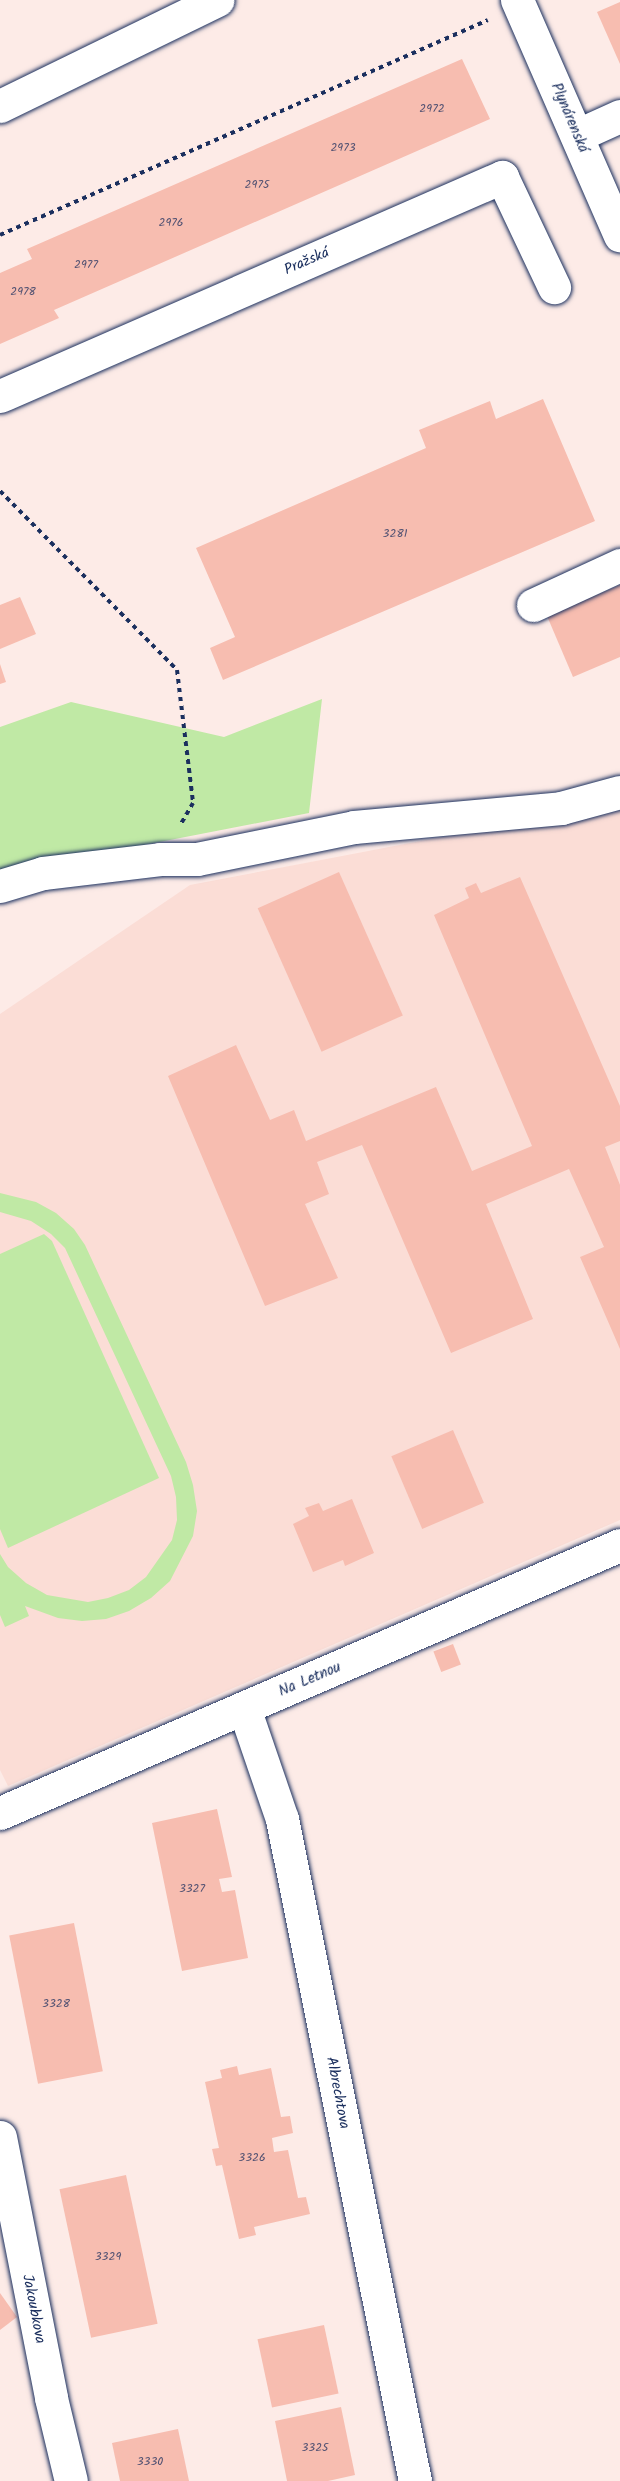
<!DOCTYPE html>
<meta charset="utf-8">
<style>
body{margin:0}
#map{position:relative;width:620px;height:2481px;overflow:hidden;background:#fdebe7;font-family:Kalam,sans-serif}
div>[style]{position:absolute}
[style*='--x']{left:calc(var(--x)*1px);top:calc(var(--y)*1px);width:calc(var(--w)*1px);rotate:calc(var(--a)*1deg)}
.built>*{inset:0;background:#fbddd6}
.green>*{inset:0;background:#c0e9a5}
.building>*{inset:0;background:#f7bdb0;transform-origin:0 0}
.path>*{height:4px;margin-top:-2px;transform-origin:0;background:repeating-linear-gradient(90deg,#1b2f5e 0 4.5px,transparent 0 9px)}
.roads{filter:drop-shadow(0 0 2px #1b2f5e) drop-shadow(0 0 2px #1b2f5e)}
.minor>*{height:33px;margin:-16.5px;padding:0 16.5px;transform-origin:16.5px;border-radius:16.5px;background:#fff}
span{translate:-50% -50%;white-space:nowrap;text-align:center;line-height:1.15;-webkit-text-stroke:5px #fff;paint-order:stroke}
.number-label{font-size:12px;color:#525272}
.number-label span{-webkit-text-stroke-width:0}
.street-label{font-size:15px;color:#1b2f5e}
</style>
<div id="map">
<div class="built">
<i style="clip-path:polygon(620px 803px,620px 1520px,8px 1786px,0 1770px,0 1014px,190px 885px)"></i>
</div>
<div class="green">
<i style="clip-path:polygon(322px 699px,309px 813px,0 873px,0 727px,71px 702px,224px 737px)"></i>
<i style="clip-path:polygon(0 1193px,36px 1202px,56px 1213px,74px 1229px,85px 1245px,186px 1462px,193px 1485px,197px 1511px,193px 1536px,170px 1581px,151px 1598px,129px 1611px,106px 1619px,82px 1621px,58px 1618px,25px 1606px,29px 1616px,5px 1627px,0 1615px,0 1554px,8px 1567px,26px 1583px,47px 1595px,88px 1602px,108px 1598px,129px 1590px,146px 1577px,172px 1540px,177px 1520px,176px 1497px,171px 1476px,65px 1248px,51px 1234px,31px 1221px,0 1212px)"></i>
<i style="clip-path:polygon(44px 1234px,52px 1241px,159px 1478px,8px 1548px,0 1529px,0 1254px)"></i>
</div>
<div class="building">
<i style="clip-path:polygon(620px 2px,620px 64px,597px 12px)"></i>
<i style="clip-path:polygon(462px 59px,490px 119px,54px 310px,59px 318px,0 344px,0 273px,32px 259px,27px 249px)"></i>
<i style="clip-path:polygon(543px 399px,595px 521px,223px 680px,210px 648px,235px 637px,196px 548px,426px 448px,419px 430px,490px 401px,496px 419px)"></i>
<i style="clip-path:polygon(620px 585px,620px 657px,573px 677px,547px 616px)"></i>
<i style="clip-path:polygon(20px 597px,36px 634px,0 649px,0 605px)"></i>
<i style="clip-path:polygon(0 664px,6px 682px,0 684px)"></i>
<i style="left:339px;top:872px;width:157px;height:89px;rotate:66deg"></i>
<i style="clip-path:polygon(520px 877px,620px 1106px,620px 1141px,605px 1147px,620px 1185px,620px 1349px,580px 1257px,604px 1247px,569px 1169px,486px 1204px,533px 1319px,451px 1353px,362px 1145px,317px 1162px,329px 1194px,305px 1204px,338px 1278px,265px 1306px,168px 1076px,236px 1045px,270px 1120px,294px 1110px,306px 1141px,436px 1087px,472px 1171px,532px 1146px,434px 915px,469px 898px,465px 888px,476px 883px,481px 893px)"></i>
<i style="left:453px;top:1430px;width:79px;height:67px;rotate:67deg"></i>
<i style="clip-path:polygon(352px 1499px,374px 1553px,345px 1566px,343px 1560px,313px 1572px,293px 1524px,309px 1516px,305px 1508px,319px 1503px,323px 1511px)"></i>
<i style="left:453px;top:1644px;width:22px;height:21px;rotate:69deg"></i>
<i style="clip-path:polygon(217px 1809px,232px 1877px,219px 1879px,222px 1892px,235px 1890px,248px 1958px,182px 1971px,152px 1823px)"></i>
<i style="left:74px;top:1923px;width:151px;height:66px;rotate:79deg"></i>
<i style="clip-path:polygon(237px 2066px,239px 2075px,271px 2068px,281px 2117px,290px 2116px,293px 2133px,272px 2138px,274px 2152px,288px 2150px,298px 2198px,306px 2197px,310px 2214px,254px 2227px,256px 2235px,239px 2239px,222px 2165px,216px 2166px,212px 2149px,219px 2148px,205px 2082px,222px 2078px,220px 2070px)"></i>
<i style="left:126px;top:2175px;width:152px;height:68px;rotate:78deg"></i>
<i style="clip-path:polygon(0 2293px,17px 2317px,0 2330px)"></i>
<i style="left:324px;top:2325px;width:70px;height:68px;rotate:78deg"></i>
<i style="clip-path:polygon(341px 2407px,355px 2475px,328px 2481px,287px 2481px,275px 2421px)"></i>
<i style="clip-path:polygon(178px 2429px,189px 2481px,120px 2481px,112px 2443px)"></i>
</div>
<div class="path">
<i style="--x:0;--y:235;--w:533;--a:-23.78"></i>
<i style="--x:0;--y:491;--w:252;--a:45.3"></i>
<i style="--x:177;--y:670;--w:134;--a:83.1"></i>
<i style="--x:193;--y:803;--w:24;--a:120"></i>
</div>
<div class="roads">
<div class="minor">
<i style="--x:517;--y:0;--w:257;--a:66.4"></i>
<i style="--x:0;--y:106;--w:242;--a:-26"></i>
<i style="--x:578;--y:135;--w:46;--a:-24.3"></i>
<i style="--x:0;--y:396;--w:548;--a:-23.57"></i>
<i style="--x:502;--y:177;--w:122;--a:64.7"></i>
<i style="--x:533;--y:605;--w:96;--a:-24.7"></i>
<i style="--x:0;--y:886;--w:45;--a:-16.8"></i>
<i style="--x:43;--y:873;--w:118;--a:-6.8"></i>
<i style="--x:160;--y:859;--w:37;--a:0"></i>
<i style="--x:197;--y:859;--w:160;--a:-11.5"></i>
<i style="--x:354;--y:827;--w:208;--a:-5.2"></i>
<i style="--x:561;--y:808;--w:61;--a:-15.2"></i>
<i style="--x:244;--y:1708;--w:117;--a:71.1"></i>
<i style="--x:282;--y:1819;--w:675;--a:78.64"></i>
<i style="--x:0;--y:1813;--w:675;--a:-23.38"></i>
<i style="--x:0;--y:2137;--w:266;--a:78.9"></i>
<i style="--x:51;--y:2398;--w:85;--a:76.5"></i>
</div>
</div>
<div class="number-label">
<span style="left:432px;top:109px">2972</span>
<span style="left:343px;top:148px">2973</span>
<span style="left:257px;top:185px">2975</span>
<span style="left:171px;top:223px">2976</span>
<span style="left:86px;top:265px">2977</span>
<span style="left:23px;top:292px">2978</span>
<span style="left:395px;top:534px">3281</span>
<span style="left:192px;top:1889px">3327</span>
<span style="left:56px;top:2004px">3328</span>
<span style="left:252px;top:2158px">3326</span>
<span style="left:108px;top:2257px">3329</span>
<span style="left:315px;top:2448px">3325</span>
<span style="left:150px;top:2462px">3330</span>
</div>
<div class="street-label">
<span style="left:569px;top:118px;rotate:67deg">Plynárenská</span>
<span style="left:307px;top:262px;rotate:-24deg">Pražská</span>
<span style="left:310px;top:1680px;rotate:-23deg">Na Letnou</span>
<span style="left:337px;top:2093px;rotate:79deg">Albrechtova</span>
<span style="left:33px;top:2309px;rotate:79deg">Jakoubkova</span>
</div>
</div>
